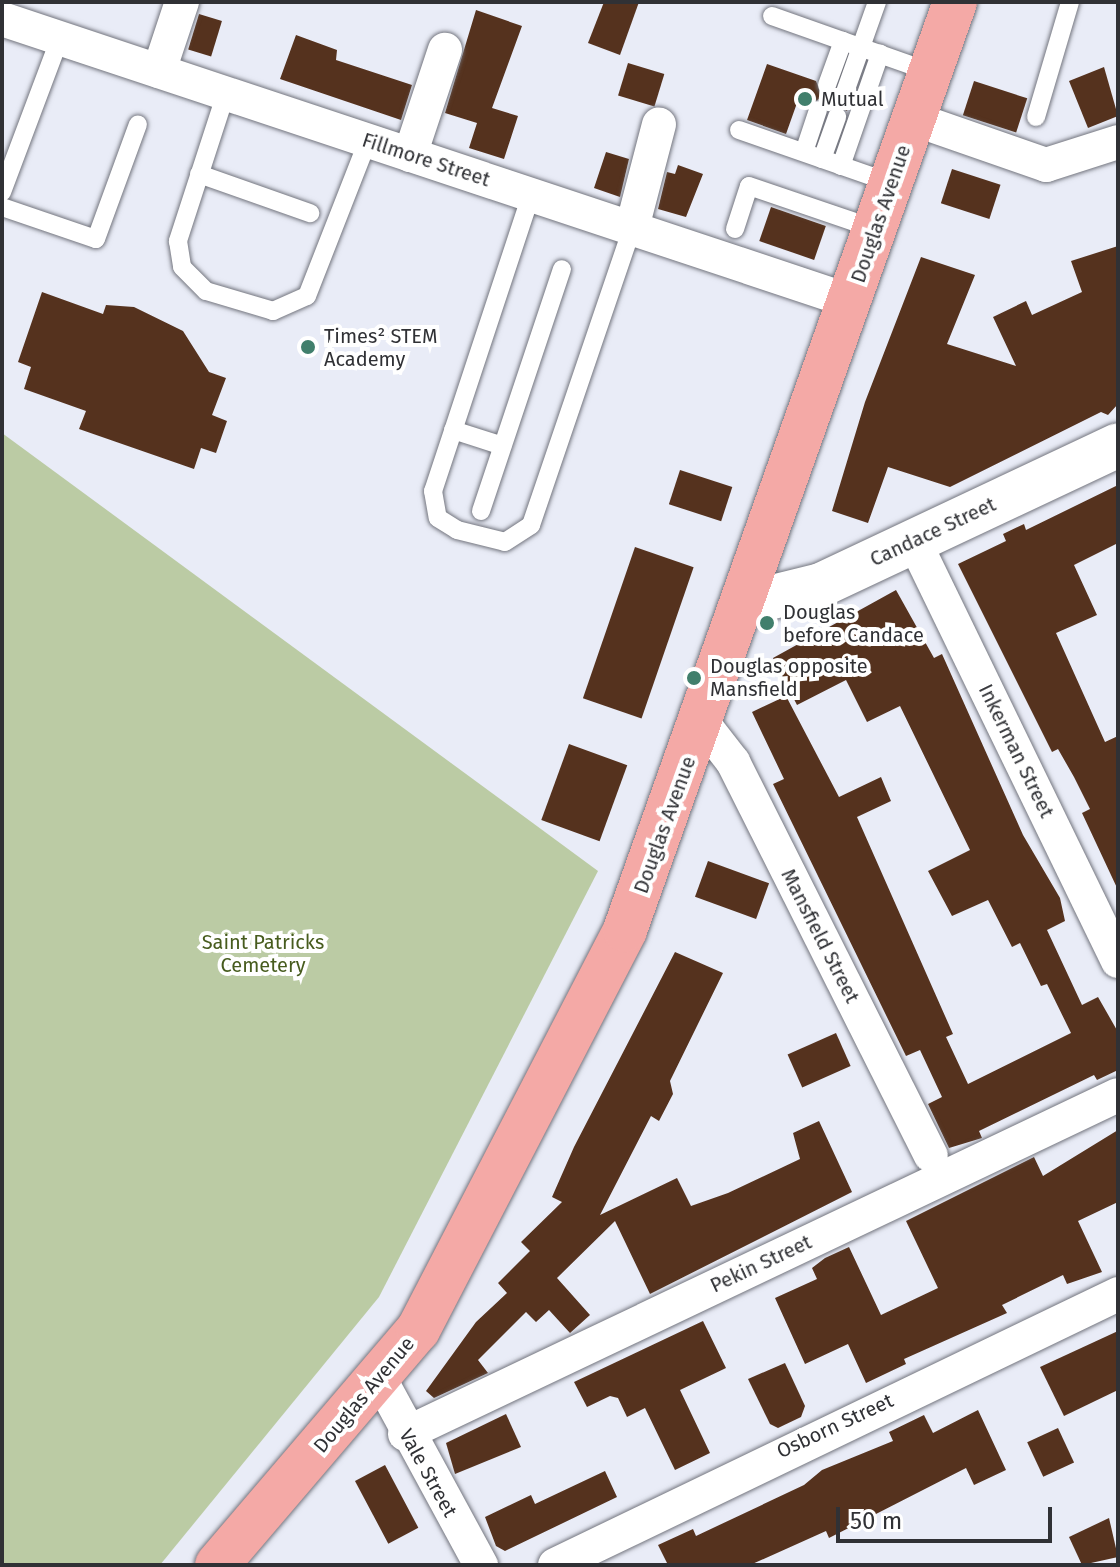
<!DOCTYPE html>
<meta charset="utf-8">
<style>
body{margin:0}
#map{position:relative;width:1120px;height:1567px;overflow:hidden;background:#e9ecf7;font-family:"Fira Sans",sans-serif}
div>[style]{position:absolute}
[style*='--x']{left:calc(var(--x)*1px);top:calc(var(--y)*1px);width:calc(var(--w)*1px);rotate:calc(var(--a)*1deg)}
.green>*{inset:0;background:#bbcba4}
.building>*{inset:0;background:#55321e;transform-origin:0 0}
.roads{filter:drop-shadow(0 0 2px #73757e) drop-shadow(0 0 2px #73757e)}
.lane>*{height:18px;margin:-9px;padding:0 9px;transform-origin:9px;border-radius:9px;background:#fff}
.street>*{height:34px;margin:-17px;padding:0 17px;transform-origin:17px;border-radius:17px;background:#fff}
.secondary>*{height:44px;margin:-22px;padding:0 22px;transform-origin:22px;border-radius:22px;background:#fff}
.primary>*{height:44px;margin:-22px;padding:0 22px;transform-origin:22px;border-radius:22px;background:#f4a9a6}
.dots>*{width:22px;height:22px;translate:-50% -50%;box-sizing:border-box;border:4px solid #fff;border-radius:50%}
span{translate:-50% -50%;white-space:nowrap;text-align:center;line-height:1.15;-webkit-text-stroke:8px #fff;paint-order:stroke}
.poi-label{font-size:20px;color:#303135}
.left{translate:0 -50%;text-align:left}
.street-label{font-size:20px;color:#303135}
.park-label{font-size:20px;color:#475c1e}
.frame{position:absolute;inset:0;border:4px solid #303135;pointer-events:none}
.scale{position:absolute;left:836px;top:1507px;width:216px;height:36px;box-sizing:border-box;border:4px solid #303135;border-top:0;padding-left:10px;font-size:24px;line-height:28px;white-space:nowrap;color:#303135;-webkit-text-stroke:6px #fff;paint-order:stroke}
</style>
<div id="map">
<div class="green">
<i style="clip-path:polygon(2px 433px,598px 871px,379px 1297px,160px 1565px,2px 1565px)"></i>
</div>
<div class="building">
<i style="clip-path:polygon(604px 2px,639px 2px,620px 55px,588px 43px)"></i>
<i style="clip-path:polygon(476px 10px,522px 26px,492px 108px,518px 116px,504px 159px,469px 148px,477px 123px,445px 113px)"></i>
<i style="left:199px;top:14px;width:24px;height:37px;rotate:17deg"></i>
<i style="clip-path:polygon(296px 35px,337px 50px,336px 60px,412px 85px,401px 120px,280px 79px)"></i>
<i style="left:628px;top:63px;width:38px;height:34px;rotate:17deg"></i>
<i style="clip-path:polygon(767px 64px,816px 81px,822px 96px,850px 102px,847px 111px,821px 98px,807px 106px,797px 103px,786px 134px,747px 120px)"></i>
<i style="clip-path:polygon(1104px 67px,1118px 116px,1088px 128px,1069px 81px)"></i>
<i style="left:974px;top:81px;width:56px;height:36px;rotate:18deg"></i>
<i style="clip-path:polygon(606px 152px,629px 159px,620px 197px,594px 188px)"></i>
<i style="clip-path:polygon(678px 165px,703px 174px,686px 217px,658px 209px,667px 172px,675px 174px)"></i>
<i style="left:952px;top:169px;width:51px;height:36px;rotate:18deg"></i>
<i style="left:771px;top:207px;width:58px;height:36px;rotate:19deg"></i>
<i style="clip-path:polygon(1118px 246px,1118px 404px,1108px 415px,1101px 412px,950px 487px,888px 467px,868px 523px,832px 511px,865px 402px,921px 257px,975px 275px,947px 344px,1016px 366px,993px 317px,1026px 301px,1032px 315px,1082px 292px,1071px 261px)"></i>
<i style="clip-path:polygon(42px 292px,103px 314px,106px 305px,134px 307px,183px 331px,209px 372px,226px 378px,212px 415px,227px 421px,216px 453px,201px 448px,194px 469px,79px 429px,86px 411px,24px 389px,31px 367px,18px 362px)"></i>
<i style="left:680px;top:470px;width:55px;height:36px;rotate:18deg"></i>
<i style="clip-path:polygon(1118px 485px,1118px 543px,1074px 565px,1097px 615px,1056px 633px,1105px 742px,1118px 736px,1118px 890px,1082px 813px,1090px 809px,1074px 777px,1058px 749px,1052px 752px,958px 564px,1006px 541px,1003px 534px,1024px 524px,1026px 530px)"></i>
<i style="left:635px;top:547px;width:62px;height:160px;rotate:19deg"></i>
<i style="clip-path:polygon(896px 590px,934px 658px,942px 654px,1023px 835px,1060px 898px,1065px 921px,1047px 930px,1082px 1005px,1098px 997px,1118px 1032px,1118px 1070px,1097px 1080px,1094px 1075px,979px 1131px,982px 1138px,949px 1148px,928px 1104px,942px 1097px,920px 1050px,906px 1056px,773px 784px,784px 779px,752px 712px,786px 696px,839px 797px,881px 777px,891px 801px,857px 817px,953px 1034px,946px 1037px,968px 1084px,1071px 1033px,1047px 984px,1041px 986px,1020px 943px,1012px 947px,988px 900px,952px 916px,928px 871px,970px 850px,900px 706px,867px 722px,846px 680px,797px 705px,773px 658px)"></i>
<i style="left:569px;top:744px;width:62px;height:81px;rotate:20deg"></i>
<i style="left:708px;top:861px;width:65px;height:38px;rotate:20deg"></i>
<i style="clip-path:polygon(675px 952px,723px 973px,670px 1081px,673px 1094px,659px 1121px,651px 1116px,600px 1215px,677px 1178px,691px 1206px,728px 1193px,800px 1159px,793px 1133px,819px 1121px,852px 1192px,650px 1294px,615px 1221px,557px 1278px,590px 1315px,570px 1333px,549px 1310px,536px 1322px,526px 1312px,478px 1360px,488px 1373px,434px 1398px,426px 1391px,476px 1322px,507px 1293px,498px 1283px,530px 1251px,521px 1242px,562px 1202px,552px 1197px,574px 1147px)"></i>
<i style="left:836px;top:1033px;width:36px;height:53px;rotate:66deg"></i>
<i style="clip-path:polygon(1118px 1130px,1118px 1202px,1078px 1221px,1102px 1272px,1067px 1284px,1063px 1275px,1002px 1305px,1007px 1313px,904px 1359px,906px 1364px,866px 1383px,848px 1344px,805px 1364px,775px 1298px,817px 1279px,812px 1268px,825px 1258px,849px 1247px,881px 1315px,938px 1288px,906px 1221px,1034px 1157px,1043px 1176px)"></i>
<i style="clip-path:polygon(703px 1321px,726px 1368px,680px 1390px,710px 1453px,675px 1470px,645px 1408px,627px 1417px,618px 1398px,610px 1396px,587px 1407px,574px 1382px)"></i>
<i style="clip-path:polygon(1118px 1331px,1118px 1390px,1064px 1416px,1040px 1367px)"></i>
<i style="clip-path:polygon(785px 1363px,805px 1406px,801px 1417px,778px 1428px,770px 1424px,748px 1379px)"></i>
<i style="clip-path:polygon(978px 1410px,1006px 1470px,974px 1485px,966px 1468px,829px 1538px,826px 1531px,750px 1565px,668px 1565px,658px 1545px,693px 1529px,696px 1536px,804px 1485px,822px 1470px,893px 1441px,889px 1432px,924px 1415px,933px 1433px)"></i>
<i style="clip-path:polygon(506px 1414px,521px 1447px,455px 1474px,446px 1443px)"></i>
<i style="left:1058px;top:1428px;width:38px;height:34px;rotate:65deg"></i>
<i style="left:385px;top:1465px;width:71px;height:34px;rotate:62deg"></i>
<i style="clip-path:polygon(605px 1471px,617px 1497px,505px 1551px,496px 1546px,485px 1517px,531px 1495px,535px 1504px)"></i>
<i style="clip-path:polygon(1109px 1518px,1118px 1557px,1082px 1565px,1069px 1537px)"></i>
</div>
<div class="roads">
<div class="lane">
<i style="--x:772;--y:16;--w:168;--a:19.5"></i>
<i style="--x:827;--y:85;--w:47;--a:-70"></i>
<i style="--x:845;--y:92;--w:96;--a:-70.4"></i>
<i style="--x:226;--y:93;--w:156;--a:108"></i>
<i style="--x:178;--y:241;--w:26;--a:81"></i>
<i style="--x:182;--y:267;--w:34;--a:45"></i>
<i style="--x:206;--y:291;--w:70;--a:16.6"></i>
<i style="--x:273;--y:311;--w:37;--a:-24"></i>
<i style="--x:307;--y:296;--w:168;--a:-68.6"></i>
<i style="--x:1036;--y:117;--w:120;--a:-73.5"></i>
<i style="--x:739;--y:130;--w:161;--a:19.2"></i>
<i style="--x:804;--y:152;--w:44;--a:-71.6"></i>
<i style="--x:822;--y:159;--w:45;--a:-70.3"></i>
<i style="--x:841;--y:166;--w:119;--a:-70.8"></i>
<i style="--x:199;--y:174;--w:118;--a:19.4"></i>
<i style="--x:2;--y:192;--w:165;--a:-69.4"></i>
<i style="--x:531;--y:195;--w:312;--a:108.3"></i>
<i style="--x:433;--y:491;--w:27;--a:80"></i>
<i style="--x:438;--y:518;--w:22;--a:32"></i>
<i style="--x:457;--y:530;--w:49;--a:14"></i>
<i style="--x:505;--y:542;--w:31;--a:-33"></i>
<i style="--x:531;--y:525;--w:314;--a:-71.2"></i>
<i style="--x:2;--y:207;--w:99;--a:18.8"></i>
<i style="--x:96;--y:239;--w:122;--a:-69.9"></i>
<i style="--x:735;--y:229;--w:45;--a:-72"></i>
<i style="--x:749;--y:186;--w:133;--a:18.8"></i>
<i style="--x:453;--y:430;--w:52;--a:17.7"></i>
<i style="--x:481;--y:511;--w:255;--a:-71.5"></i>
</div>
<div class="street">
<i style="--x:2;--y:19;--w:894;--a:18.39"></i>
<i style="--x:159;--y:71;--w:73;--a:-71.6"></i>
<i style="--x:914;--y:119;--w:140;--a:19.2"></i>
<i style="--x:1046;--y:165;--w:76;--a:-17.7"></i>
<i style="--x:410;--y:155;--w:111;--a:-71.6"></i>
<i style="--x:632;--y:228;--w:107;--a:-75.4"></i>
<i style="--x:914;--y:541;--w:467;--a:64.1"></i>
<i style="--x:702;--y:722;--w:51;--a:52.2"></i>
<i style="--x:733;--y:762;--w:440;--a:63.3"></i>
<i style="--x:380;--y:1379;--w:212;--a:61.5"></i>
<i style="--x:405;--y:1434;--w:789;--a:-25.43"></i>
<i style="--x:555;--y:1565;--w:625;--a:-25.7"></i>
</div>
<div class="secondary">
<i style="--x:744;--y:604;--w:79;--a:-13.9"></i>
<i style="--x:821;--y:585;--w:328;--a:-25.2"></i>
</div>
<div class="primary">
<i style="--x:217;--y:1565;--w:309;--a:-49.5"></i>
<i style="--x:418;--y:1330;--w:450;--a:-62.6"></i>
<i style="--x:625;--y:930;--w:985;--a:-70.42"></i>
</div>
</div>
<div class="dots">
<i style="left:805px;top:99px;background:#417f6c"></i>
<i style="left:308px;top:347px;background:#417f6c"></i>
<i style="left:767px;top:623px;background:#417f6c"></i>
<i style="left:694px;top:678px;background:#417f6c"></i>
</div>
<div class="poi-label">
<span class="left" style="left:821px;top:99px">Mutual</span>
<span class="left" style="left:324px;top:348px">Times² STEM<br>Academy</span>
<span class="left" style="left:783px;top:624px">Douglas<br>before Candace</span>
<span class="left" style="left:710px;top:678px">Douglas opposite<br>Mansfield</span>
</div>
<div class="street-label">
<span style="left:426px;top:160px;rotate:18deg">Fillmore Street</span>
<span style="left:881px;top:214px;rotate:-71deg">Douglas Avenue</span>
<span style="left:933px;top:532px;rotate:-25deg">Candace Street</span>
<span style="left:1016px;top:751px;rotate:64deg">Inkerman Street</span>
<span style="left:665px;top:825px;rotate:-70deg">Douglas Avenue</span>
<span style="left:820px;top:936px;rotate:63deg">Mansfield Street</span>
<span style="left:761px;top:1264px;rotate:-25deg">Pekin Street</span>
<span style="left:364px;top:1395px;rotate:-50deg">Douglas Avenue</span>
<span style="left:835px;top:1426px;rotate:-25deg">Osborn Street</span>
<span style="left:428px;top:1473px;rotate:61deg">Vale Street</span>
</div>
<div class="park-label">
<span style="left:263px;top:954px">Saint Patricks<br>Cemetery</span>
</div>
<div class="frame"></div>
<div class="scale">50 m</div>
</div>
